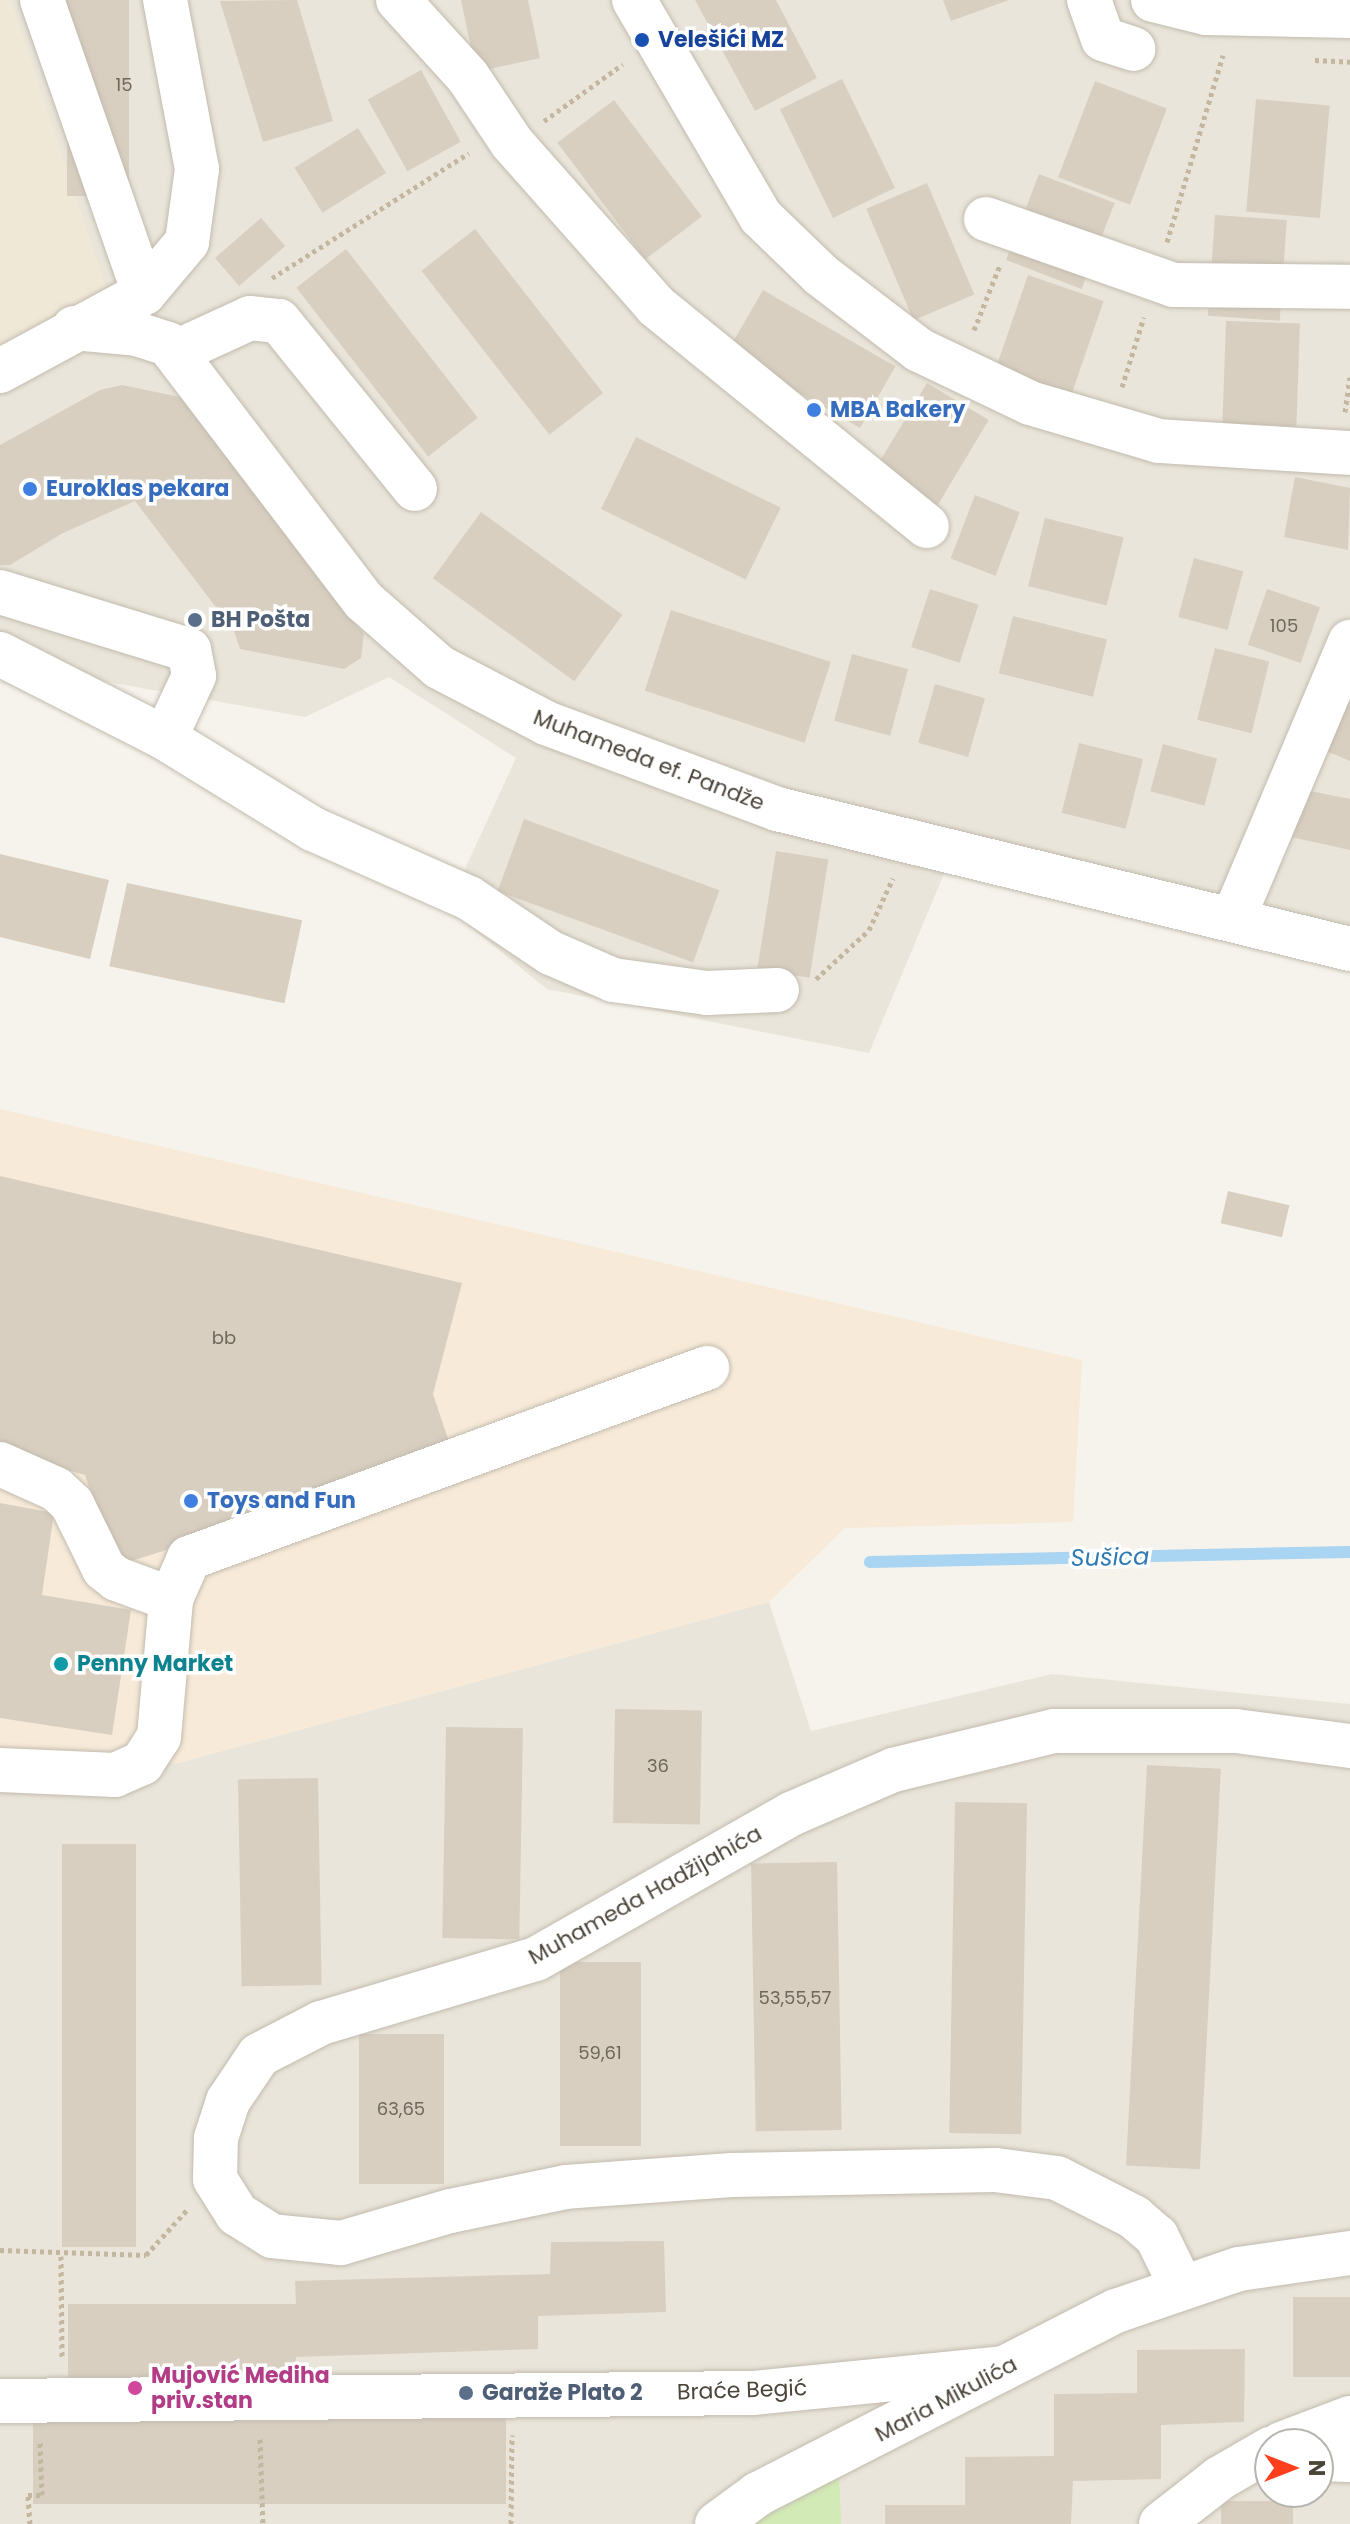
<!DOCTYPE html>
<meta charset="utf-8">
<style>
body{margin:0}
#map{position:relative;width:1350px;height:2524px;overflow:hidden;background:#f6f3ec;font-family:Poppins,sans-serif}
div>[style]{position:absolute}
[style*='--x']{left:calc(var(--x)*1px);top:calc(var(--y)*1px);width:calc(var(--w)*1px);rotate:calc(var(--a)*1deg)}
.residential>*{inset:0;background:#eae5da}
.commercial>*{inset:0;background:#f7ead8}
.education>*{inset:0;background:#efe8d6}
.green>*{inset:0;background:#d2eab5}
.stream>*{height:12px;margin:-6px;padding:0 6px;transform-origin:6px;border-radius:6px;background:#a9d4f2}
.building>*{inset:0;background:#d8cfc1;transform-origin:0 0}
.path>*{height:5px;margin-top:-2.5px;transform-origin:0;background:repeating-linear-gradient(90deg,#c4b79f 0 4px,transparent 0 8px)}
.roads{filter:drop-shadow(0 0 2px #c2bbae) drop-shadow(0 0 2px #c2bbae)}
.minor>*{height:44px;margin:-22px;padding:0 22px;transform-origin:22px;border-radius:22px;background:#fff}
.dots>*{width:22px;height:22px;translate:-50% -50%;box-sizing:border-box;border:4px solid #fff;border-radius:50%}
span{translate:-50% -50%;white-space:nowrap;text-align:center;line-height:1.15;-webkit-text-stroke:7px #fff;paint-order:stroke}
.number-label{font-size:18px;color:#6e675b}
.number-label span{-webkit-text-stroke-width:0}
.transit-label{font-size:22px;color:#164399;font-weight:700}
.left{translate:0 -50%;text-align:left}
.shop-label{font-size:22px;color:#366cbe;font-weight:700}
.service-label{font-size:22px;color:#4e5e75;font-weight:700}
.street-label{font-size:22px;color:#4b4439}
.culture-label{font-size:22px;color:#0d838f;font-weight:700}
.hotel-label{font-size:22px;color:#b23c85;font-weight:700}
.water-label{font-size:24px;color:#2e7ab2;font-style:italic}
.north{position:absolute;left:1254px;top:2428px;width:80px;height:80px;box-sizing:border-box;background:#fff;border:2px solid #b7b4b0;border-radius:50%;rotate:90deg;font-size:22px;font-weight:700;line-height:32px;text-align:center;color:#4b4439}
.north::after{content:'';display:block;margin:auto;width:28px;height:36px;background:#fc3f1d;clip-path:polygon(50% 0,100% 100%,50% 72%,0 100%)}
</style>
<div id="map">
<div class="residential">
<i style="clip-path:polygon(0 0,1350px 0,1350px 948px,946px 869px,869px 1053px,547px 989px,447px 908px,516px 758px,389px 677px,305px 717px,0 663px)"></i>
<i style="clip-path:polygon(evenodd,769px 1602px,811px 1731px,1052px 1674px,1350px 1704px,1350px 2524px,0 2524px,0 1748px,178px 1763px,769px 1602px,1270px 2444px,1318px 2444px,1318px 2492px,1270px 2492px,1270px 2444px)"></i>
</div>
<div class="commercial">
<i style="clip-path:polygon(0 1109px,1082px 1360px,1073px 1522px,845px 1528px,769px 1602px,178px 1763px,0 1748px)"></i>
</div>
<div class="education">
<i style="clip-path:polygon(0 0,11px 0,107px 290px,0 347px)"></i>
</div>
<div class="green">
<i style="clip-path:polygon(838px 2447px,841px 2524px,710px 2524px)"></i>
</div>
<div class="stream">
<i style="--x:870;--y:1562;--w:480;--a:-1.2"></i>
</div>
<div class="building">
<i style="left:67px;top:0;width:62px;height:196px"></i>
<i style="clip-path:polygon(297px 0,333px 121px,263px 142px,220px 1px)"></i>
<i style="clip-path:polygon(461px 0,528px 0,540px 58px,476px 72px)"></i>
<i style="clip-path:polygon(695px 0,776px 0,817px 78px,755px 111px)"></i>
<i style="clip-path:polygon(943px 0,1009px 0,951px 21px)"></i>
<i style="left:421px;top:70px;width:82px;height:61px;rotate:61deg"></i>
<i style="left:842px;top:79px;width:121px;height:69px;rotate:64deg"></i>
<i style="left:1095px;top:81px;width:77px;height:103px;rotate:21deg"></i>
<i style="left:1256px;top:99px;width:74px;height:113px;rotate:5deg"></i>
<i style="left:614px;top:100px;width:146px;height:71px;rotate:53deg"></i>
<i style="left:358px;top:128px;width:53px;height:75px;rotate:58deg"></i>
<i style="left:1039px;top:174px;width:81px;height:92px;rotate:21deg"></i>
<i style="left:927px;top:183px;width:121px;height:66px;rotate:67deg"></i>
<i style="left:1215px;top:215px;width:72px;height:101px;rotate:4deg"></i>
<i style="left:261px;top:218px;width:37px;height:61px;rotate:49deg"></i>
<i style="left:475px;top:229px;width:208px;height:68px;rotate:52deg"></i>
<i style="left:346px;top:249px;width:214px;height:63px;rotate:52deg"></i>
<i style="left:1028px;top:275px;width:80px;height:105px;rotate:19deg"></i>
<i style="left:763px;top:290px;width:153px;height:71px;rotate:30deg"></i>
<i style="left:1226px;top:321px;width:74px;height:103px;rotate:2deg"></i>
<i style="left:927px;top:383px;width:72px;height:99px;rotate:31deg"></i>
<i style="clip-path:polygon(122px 385px,180px 397px,203px 415px,228px 458px,364px 634px,361px 658px,344px 669px,240px 649px,234px 631px,135px 501px,63px 533px,10px 565px,0 565px,0 445px,100px 390px)"></i>
<i style="left:636px;top:437px;width:161px;height:80px;rotate:26deg"></i>
<i style="clip-path:polygon(1295px 477px,1350px 488px,1348px 550px,1284px 537px)"></i>
<i style="left:975px;top:495px;width:48px;height:68px;rotate:21deg"></i>
<i style="left:481px;top:512px;width:175px;height:82px;rotate:36deg"></i>
<i style="left:1045px;top:518px;width:81px;height:70px;rotate:14deg"></i>
<i style="left:1194px;top:558px;width:51px;height:61px;rotate:15deg"></i>
<i style="left:930px;top:589px;width:51px;height:61px;rotate:18deg"></i>
<i style="left:1267px;top:589px;width:56px;height:59px;rotate:19deg"></i>
<i style="left:671px;top:610px;width:168px;height:85px;rotate:18deg"></i>
<i style="left:1013px;top:616px;width:97px;height:59px;rotate:14deg"></i>
<i style="left:1215px;top:648px;width:56px;height:74px;rotate:14deg"></i>
<i style="left:852px;top:654px;width:58px;height:69px;rotate:15deg"></i>
<i style="left:935px;top:684px;width:52px;height:61px;rotate:16deg"></i>
<i style="clip-path:polygon(1350px 688px,1350px 761px,1324px 750px)"></i>
<i style="left:1079px;top:743px;width:66px;height:72px;rotate:14deg"></i>
<i style="left:1163px;top:744px;width:56px;height:49px;rotate:15deg"></i>
<i style="clip-path:polygon(1291px 787px,1350px 799px,1350px 850px,1282px 835px)"></i>
<i style="left:524px;top:819px;width:208px;height:77px;rotate:20deg"></i>
<i style="left:776px;top:851px;width:53px;height:120px;rotate:9deg"></i>
<i style="clip-path:polygon(0 854px,109px 880px,90px 959px,0 937px)"></i>
<i style="left:127px;top:883px;width:179px;height:85px;rotate:12deg"></i>
<i style="clip-path:polygon(0 1176px,462px 1283px,433px 1394px,455px 1460px,115px 1566px,85px 1475px,0 1451px)"></i>
<i style="left:1228px;top:1191px;width:63px;height:33px;rotate:13deg"></i>
<i style="clip-path:polygon(0 1503px,54px 1513px,42px 1595px,131px 1610px,112px 1735px,0 1718px)"></i>
<i style="left:615px;top:1709px;width:87px;height:114px;rotate:1deg"></i>
<i style="left:446px;top:1727px;width:77px;height:211px;rotate:1deg"></i>
<i style="left:1147px;top:1765px;width:74px;height:401px;rotate:3deg"></i>
<i style="left:318px;top:1778px;width:207px;height:80px;rotate:89deg"></i>
<i style="left:955px;top:1802px;width:72px;height:331px;rotate:1deg"></i>
<i style="left:62px;top:1844px;width:74px;height:403px"></i>
<i style="left:837px;top:1862px;width:268px;height:86px;rotate:89deg"></i>
<i style="left:560px;top:1962px;width:81px;height:184px"></i>
<i style="left:444px;top:2034px;width:150px;height:85px;rotate:90deg"></i>
<i style="clip-path:polygon(664px 2241px,666px 2312px,538px 2316px,538px 2349px,296px 2357px,294px 2376px,68px 2379px,68px 2304px,296px 2304px,295px 2281px,550px 2274px,551px 2242px)"></i>
<i style="left:1293px;top:2297px;width:57px;height:80px"></i>
<i style="clip-path:polygon(1245px 2349px,1244px 2422px,1161px 2425px,1161px 2479px,1073px 2481px,1071px 2524px,885px 2524px,885px 2505px,965px 2505px,965px 2457px,1054px 2456px,1054px 2394px,1137px 2393px,1137px 2350px)"></i>
<i style="left:33px;top:2417px;width:473px;height:87px"></i>
<i style="left:1293px;top:2501px;width:23px;height:72px;rotate:90deg"></i>
</div>
<div class="path">
<i style="--x:1315;--y:60;--w:35;--a:3"></i>
<i style="--x:544;--y:121;--w:97;--a:-35.8"></i>
<i style="--x:1167;--y:242;--w:195;--a:-73.3"></i>
<i style="--x:272;--y:278;--w:233;--a:-32.4"></i>
<i style="--x:974;--y:330;--w:70;--a:-68.2"></i>
<i style="--x:1122;--y:387;--w:73;--a:-72.6"></i>
<i style="--x:1345;--y:412;--w:35;--a:-82"></i>
<i style="--x:816;--y:979;--w:72;--a:-42.8"></i>
<i style="--x:869;--y:930;--w:57;--a:-65.2"></i>
<i style="--x:0;--y:2250;--w:146;--a:2"></i>
<i style="--x:146;--y:2255;--w:61;--a:-47.7"></i>
<i style="--x:61;--y:2256;--w:103;--a:89.4"></i>
<i style="--x:260;--y:2439;--w:85;--a:88"></i>
<i style="--x:30;--y:2524;--w:29;--a:-94"></i>
<i style="--x:28;--y:2495;--w:14;--a:0"></i>
<i style="--x:42;--y:2495;--w:53;--a:-92.2"></i>
<i style="--x:511;--y:2524;--w:89;--a:-89.4"></i>
</div>
<div class="roads">
<div class="minor">
<i style="--x:42;--y:0;--w:310;--a:70.8"></i>
<i style="--x:398;--y:0;--w:104;--a:47.7"></i>
<i style="--x:468;--y:77;--w:79;--a:56.3"></i>
<i style="--x:512;--y:143;--w:217;--a:48.5"></i>
<i style="--x:656;--y:306;--w:349;--a:39.1"></i>
<i style="--x:634;--y:0;--w:251;--a:59.7"></i>
<i style="--x:761;--y:217;--w:83;--a:44"></i>
<i style="--x:821;--y:275;--w:123;--a:37.4"></i>
<i style="--x:919;--y:350;--w:123;--a:25.5"></i>
<i style="--x:1030;--y:403;--w:134;--a:16.4"></i>
<i style="--x:1159;--y:441;--w:191;--a:3.6"></i>
<i style="--x:1089;--y:0;--w:41;--a:70.3"></i>
<i style="--x:1103;--y:39;--w:32;--a:18"></i>
<i style="--x:1153;--y:0;--w:55;--a:13.8"></i>
<i style="--x:1206;--y:13;--w:144;--a:1.2"></i>
<i style="--x:986;--y:219;--w:198;--a:19.4"></i>
<i style="--x:1173;--y:285;--w:177;--a:0.6"></i>
<i style="--x:74;--y:328;--w:63;--a:5.4"></i>
<i style="--x:137;--y:334;--w:33;--a:18"></i>
<i style="--x:168;--y:344;--w:323;--a:52.7"></i>
<i style="--x:364;--y:601;--w:100;--a:41.3"></i>
<i style="--x:439;--y:667;--w:121;--a:27.6"></i>
<i style="--x:546;--y:723;--w:246;--a:20.4"></i>
<i style="--x:777;--y:809;--w:590;--a:13.73"></i>
<i style="--x:176;--y:352;--w:81;--a:-24.7"></i>
<i style="--x:250;--y:318;--w:29;--a:6"></i>
<i style="--x:279;--y:321;--w:216;--a:51"></i>
<i style="--x:0;--y:371;--w:164;--a:-28.4"></i>
<i style="--x:144;--y:293;--w:67;--a:-49.9"></i>
<i style="--x:187;--y:242;--w:74;--a:-82.2"></i>
<i style="--x:197;--y:169;--w:172;--a:-100.7"></i>
<i style="--x:0;--y:592;--w:198;--a:17.1"></i>
<i style="--x:189;--y:650;--w:26;--a:79"></i>
<i style="--x:194;--y:676;--w:68;--a:115.1"></i>
<i style="--x:0;--y:654;--w:185;--a:27"></i>
<i style="--x:165;--y:738;--w:174;--a:31.6"></i>
<i style="--x:313;--y:829;--w:171;--a:23.9"></i>
<i style="--x:469;--y:898;--w:99;--a:33.9"></i>
<i style="--x:551;--y:953;--w:68;--a:23.5"></i>
<i style="--x:613;--y:980;--w:95;--a:7.9"></i>
<i style="--x:707;--y:993;--w:70;--a:-2.5"></i>
<i style="--x:1233;--y:919;--w:301;--a:-67.1"></i>
<i style="--x:0;--y:1464;--w:61;--a:24.1"></i>
<i style="--x:56;--y:1489;--w:22;--a:43"></i>
<i style="--x:72;--y:1504;--w:72;--a:63.8"></i>
<i style="--x:104;--y:1569;--w:16;--a:38"></i>
<i style="--x:117;--y:1579;--w:58;--a:20.3"></i>
<i style="--x:0;--y:1770;--w:115;--a:2.5"></i>
<i style="--x:115;--y:1775;--w:30;--a:-24"></i>
<i style="--x:142;--y:1763;--w:31;--a:-57"></i>
<i style="--x:159;--y:1737;--w:139;--a:-85"></i>
<i style="--x:171;--y:1599;--w:45;--a:-66.3"></i>
<i style="--x:189;--y:1558;--w:552;--a:-20.14"></i>
<i style="--x:1181;--y:2286;--w:55;--a:-116.1"></i>
<i style="--x:1157;--y:2237;--w:30;--a:-139"></i>
<i style="--x:1134;--y:2217;--w:86;--a:-153.1"></i>
<i style="--x:1057;--y:2178;--w:63;--a:-172.6"></i>
<i style="--x:995;--y:2170;--w:263;--a:178.9"></i>
<i style="--x:732;--y:2175;--w:166;--a:175.9"></i>
<i style="--x:566;--y:2187;--w:118;--a:168.3"></i>
<i style="--x:450;--y:2211;--w:114;--a:163.6"></i>
<i style="--x:341;--y:2243;--w:69;--a:-174.2"></i>
<i style="--x:272;--y:2236;--w:41;--a:-147.8"></i>
<i style="--x:237;--y:2214;--w:41;--a:-122.2"></i>
<i style="--x:215;--y:2179;--w:41;--a:-88.6"></i>
<i style="--x:216;--y:2138;--w:39;--a:-72"></i>
<i style="--x:228;--y:2101;--w:55;--a:-56"></i>
<i style="--x:259;--y:2055;--w:70;--a:-27.3"></i>
<i style="--x:321;--y:2023;--w:224;--a:-16.6"></i>
<i style="--x:536;--y:1959;--w:293;--a:-29.6"></i>
<i style="--x:791;--y:1814;--w:111;--a:-23.3"></i>
<i style="--x:893;--y:1770;--w:166;--a:-13.6"></i>
<i style="--x:1054;--y:1731;--w:182;--a:0"></i>
<i style="--x:1236;--y:1731;--w:115;--a:7.5"></i>
<i style="--x:0;--y:2401;--w:754;--a:-0.61"></i>
<i style="--x:754;--y:2393;--w:251;--a:-5.7"></i>
<i style="--x:1281;--y:2444;--w:74;--a:-20.6"></i>
<i style="--x:1318;--y:2459;--w:32;--a:2"></i>
<i style="--x:717;--y:2524;--w:51;--a:-36.2"></i>
<i style="--x:758;--y:2494;--w:402;--a:-27.1"></i>
<i style="--x:1116;--y:2311;--w:130;--a:-18.9"></i>
<i style="--x:1239;--y:2269;--w:112;--a:-8.2"></i>
<i style="--x:1161;--y:2524;--w:75;--a:-37.9"></i>
<i style="--x:1220;--y:2478;--w:58;--a:-30.1"></i>
</div>
</div>
<div class="dots">
<i style="left:642px;top:40px;background:#1a4fb4"></i>
<i style="left:814px;top:410px;background:#3f7fe0"></i>
<i style="left:30px;top:489px;background:#3f7fe0"></i>
<i style="left:195px;top:620px;background:#5c6f8a"></i>
<i style="left:191px;top:1501px;background:#3f7fe0"></i>
<i style="left:61px;top:1664px;background:#0f9aa8"></i>
<i style="left:135px;top:2388px;background:#d1479c"></i>
<i style="left:466px;top:2393px;background:#5c6f8a"></i>
</div>
<div class="number-label">
<span style="left:124px;top:85px">15</span>
<span style="left:1284px;top:626px">105</span>
<span style="left:224px;top:1338px">bb</span>
<span style="left:658px;top:1766px">36</span>
<span style="left:795px;top:1998px">53,55,57</span>
<span style="left:600px;top:2053px">59,61</span>
<span style="left:401px;top:2109px">63,65</span>
</div>
<div class="transit-label">
<span class="left" style="left:658px;top:40px">Velešići MZ</span>
</div>
<div class="shop-label">
<span class="left" style="left:830px;top:410px">MBA Bakery</span>
<span class="left" style="left:46px;top:489px">Euroklas pekara</span>
<span class="left" style="left:207px;top:1501px">Toys and Fun</span>
</div>
<div class="service-label">
<span class="left" style="left:211px;top:620px">BH Pošta</span>
<span class="left" style="left:482px;top:2393px">Garaže Plato 2</span>
</div>
<div class="street-label">
<span style="left:649px;top:760px;rotate:21deg">Muhameda ef. Pandže</span>
<span style="left:645px;top:1895px;rotate:-29deg">Muhameda Hadžijahića</span>
<span style="left:742px;top:2390px;rotate:-2deg">Braće Begić</span>
<span style="left:946px;top:2399px;rotate:-28deg">Maria Mikulića</span>
</div>
<div class="culture-label">
<span class="left" style="left:77px;top:1664px">Penny Market</span>
</div>
<div class="hotel-label">
<span class="left" style="left:151px;top:2388px">Mujović Mediha<br>priv.stan</span>
</div>
<div class="water-label">
<span style="left:1110px;top:1557px;rotate:-1deg">Sušica</span>
</div>
<div class="north">N</div>
</div>
